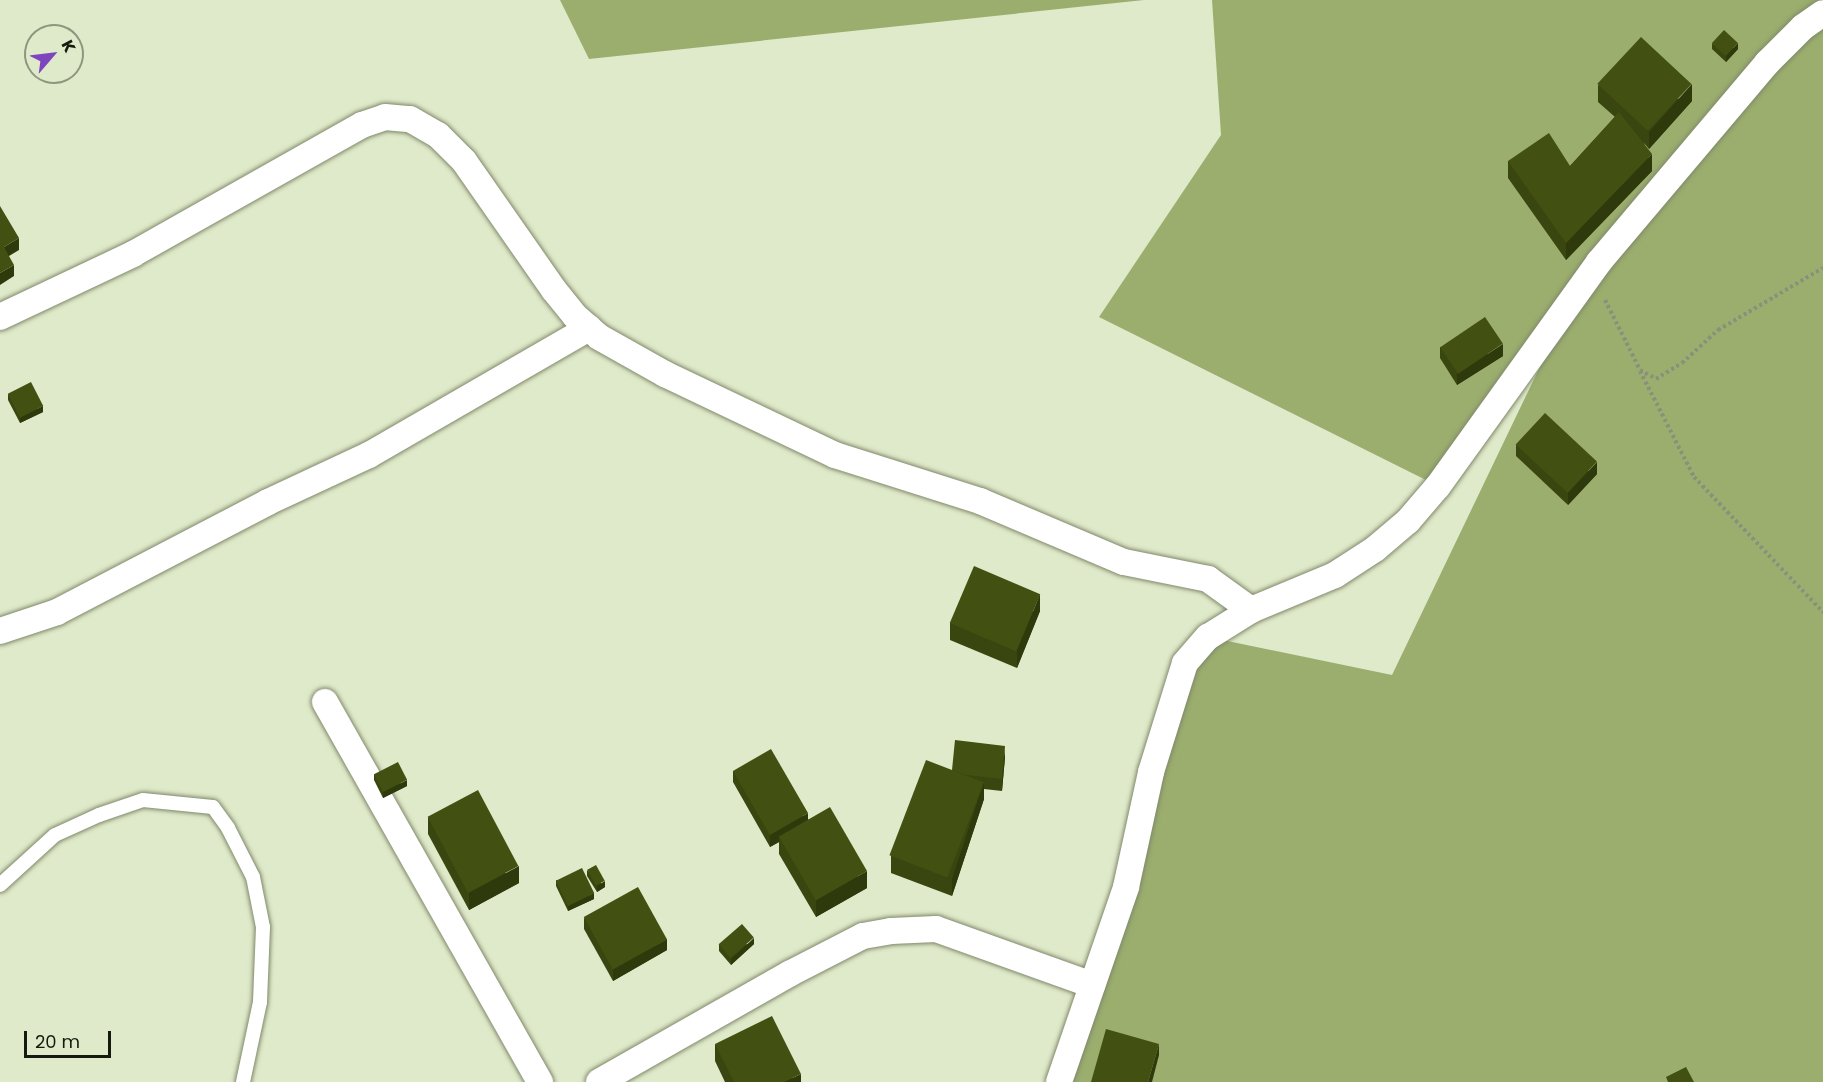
<!DOCTYPE html>
<style>
body{margin:0}
#map{position:relative;width:1823px;height:1082px;overflow:hidden;background:#dfeaca;font-family:Poppins,sans-serif}
div>[style]{position:absolute}
[style*='--x']{left:calc(var(--x)*1px);top:calc(var(--y)*1px);width:calc(var(--w)*1px);rotate:calc(var(--a)*1deg)}
.forest>*{inset:0;background:#9bae6e}
.path>*{height:4px;margin-top:-2px;transform-origin:0;background:repeating-linear-gradient(90deg,#8a917a 0 3px,transparent 0 6px)}
.roads{filter:drop-shadow(0 0 2px #80896b) drop-shadow(0 0 2px #80896b)}
.lane>*{height:14px;margin:-7px;padding:0 7px;transform-origin:7px;border-radius:7px;background:#fff}
.street>*{height:26px;margin:-13px;padding:0 13px;transform-origin:13px;border-radius:13px;background:#fff}
.wall>*{inset:0;background:#39460f}
.shaded-wall>*{inset:0;background:#2e390c}
.building>*{inset:0;background:#425111;transform-origin:0 0}
span{translate:-50% -50%;white-space:nowrap;text-align:center;line-height:1.15;-webkit-text-stroke:6px #dfeaca;paint-order:stroke}
.north{position:absolute;left:24px;top:24px;width:60px;height:60px;box-sizing:border-box;background:#dfeaca;border:2px solid #8f967f;border-radius:50%;rotate:62deg;font-size:16px;font-weight:700;line-height:24px;text-align:center;color:#16190e}
.north::after{content:'';display:block;margin:auto;width:21px;height:27px;background:#7e46bd;clip-path:polygon(50% 0,100% 100%,50% 72%,0 100%)}
.scale{position:absolute;left:24px;top:1031px;width:87px;height:27px;box-sizing:border-box;border:3px solid #16190e;border-top:0;padding-left:8px;font-size:18px;line-height:21px;white-space:nowrap;color:#16190e;-webkit-text-stroke:4px #dfeaca;paint-order:stroke}
</style>
<div id="map">
<div class="forest">
<i style="clip-path:polygon(560px 0,1144px 0,589px 59px)"></i>
<i style="clip-path:polygon(1212px 0,1823px 0,1823px 1082px,1058px 1082px,1208px 637px,1392px 675px,1548px 350px,1438px 486px,1099px 317px,1221px 135px)"></i>
</div>
<div class="path">
<i style="--x:1605;--y:300;--w:78;--a:63.4"></i>
<i style="--x:1640;--y:370;--w:18;--a:29"></i>
<i style="--x:1656;--y:379;--w:31;--a:-32"></i>
<i style="--x:1682;--y:363;--w:49;--a:-42.5"></i>
<i style="--x:1718;--y:330;--w:122;--a:-30.6"></i>
<i style="--x:1640;--y:371;--w:119;--a:63"></i>
<i style="--x:1694;--y:477;--w:187;--a:46.3"></i>
</div>
<div class="roads">
<div class="lane">
<i style="--x:0;--y:885;--w:74;--a:-42.3"></i>
<i style="--x:55;--y:835;--w:48;--a:-24.4"></i>
<i style="--x:99;--y:815;--w:46;--a:-18.8"></i>
<i style="--x:143;--y:800;--w:70;--a:5.7"></i>
<i style="--x:213;--y:807;--w:26;--a:54"></i>
<i style="--x:228;--y:828;--w:55;--a:63"></i>
<i style="--x:253;--y:877;--w:51;--a:78.7"></i>
<i style="--x:263;--y:927;--w:75;--a:92.3"></i>
<i style="--x:260;--y:1002;--w:82;--a:102"></i>
</div>
<div class="street">
<i style="--x:0;--y:317;--w:147;--a:-25.3"></i>
<i style="--x:133;--y:254;--w:263;--a:-29.4"></i>
<i style="--x:362;--y:125;--w:24;--a:-19"></i>
<i style="--x:385;--y:117;--w:25;--a:5"></i>
<i style="--x:410;--y:119;--w:32;--a:30"></i>
<i style="--x:438;--y:135;--w:37;--a:45"></i>
<i style="--x:464;--y:161;--w:157;--a:55.1"></i>
<i style="--x:554;--y:290;--w:33;--a:51"></i>
<i style="--x:575;--y:316;--w:32;--a:41"></i>
<i style="--x:599;--y:337;--w:76;--a:29.3"></i>
<i style="--x:665;--y:374;--w:188;--a:25.5"></i>
<i style="--x:835;--y:455;--w:152;--a:17.6"></i>
<i style="--x:980;--y:501;--w:156;--a:23"></i>
<i style="--x:1124;--y:562;--w:86;--a:11.4"></i>
<i style="--x:1208;--y:579;--w:53;--a:35.8"></i>
<i style="--x:0;--y:631;--w:60;--a:-18.4"></i>
<i style="--x:57;--y:612;--w:238;--a:-27.5"></i>
<i style="--x:268;--y:502;--w:111;--a:-25"></i>
<i style="--x:369;--y:455;--w:254;--a:-30"></i>
<i style="--x:325;--y:702;--w:437;--a:60.5"></i>
<i style="--x:599;--y:1082;--w:219;--a:-29.6"></i>
<i style="--x:789;--y:974;--w:83;--a:-27.2"></i>
<i style="--x:863;--y:936;--w:28;--a:-10"></i>
<i style="--x:891;--y:931;--w:45;--a:-2.5"></i>
<i style="--x:936;--y:929;--w:166;--a:19.7"></i>
<i style="--x:1059;--y:1082;--w:206;--a:-71"></i>
<i style="--x:1126;--y:887;--w:118;--a:-77.7"></i>
<i style="--x:1151;--y:772;--w:114;--a:-72.7"></i>
<i style="--x:1185;--y:663;--w:35;--a:-49"></i>
<i style="--x:1208;--y:637;--w:51;--a:-32.1"></i>
<i style="--x:1251;--y:610;--w:91;--a:-22.6"></i>
<i style="--x:1335;--y:575;--w:48;--a:-33"></i>
<i style="--x:1375;--y:549;--w:43;--a:-40.3"></i>
<i style="--x:1408;--y:521;--w:46;--a:-49.4"></i>
<i style="--x:1438;--y:486;--w:276;--a:-54.3"></i>
<i style="--x:1599;--y:262;--w:260;--a:-49.8"></i>
<i style="--x:1767;--y:63;--w:51;--a:-45"></i>
<i style="--x:1803;--y:27;--w:24;--a:-35"></i>
</div>
</div>
<div class="wall">
<i style="clip-path:polygon(1712px 44px,1738px 49px,1726px 62px,1712px 49px)"></i>
<i style="clip-path:polygon(1598px 85px,1692px 101px,1649px 149px,1644px 143px,1652px 171px,1566px 260px,1508px 178px,1508px 161px,1570px 166px,1615px 117px,1598px 102px)"></i>
<i style="clip-path:polygon(1440px 347px,1503px 356px,1457px 385px,1440px 358px)"></i>
<i style="clip-path:polygon(8px 394px,43px 412px,20px 423px,8px 400px)"></i>
<i style="clip-path:polygon(1516px 445px,1597px 474px,1568px 505px,1516px 456px)"></i>
<i style="clip-path:polygon(1040px 611px,1017px 668px,950px 640px,950px 623px)"></i>
<i style="clip-path:polygon(1005px 757px,1002px 791px,984px 789px,984px 799px,952px 896px,891px 873px,891px 856px,952px 770px)"></i>
<i style="clip-path:polygon(733px 771px,808px 819px,867px 888px,816px 917px,779px 854px,779px 842px,770px 847px,733px 782px)"></i>
<i style="clip-path:polygon(374px 774px,407px 786px,383px 798px,374px 780px)"></i>
<i style="clip-path:polygon(428px 817px,519px 883px,469px 910px,428px 834px)"></i>
<i style="clip-path:polygon(587px 870px,605px 887px,597px 892px,587px 876px)"></i>
<i style="clip-path:polygon(556px 880px,594px 899px,568px 911px,556px 886px)"></i>
<i style="clip-path:polygon(584px 918px,667px 950px,613px 981px,584px 929px)"></i>
<i style="clip-path:polygon(754px 944px,731px 965px,719px 951px,719px 945px)"></i>
<i style="clip-path:polygon(715px 1044px,801px 1082px,725px 1082px,715px 1061px)"></i>
</div>
<div class="shaded-wall">
<i style="clip-path:polygon(1738px 43px,1738px 49px,1726px 62px,1726px 56px)"></i>
<i style="clip-path:polygon(1692px 84px,1692px 101px,1649px 149px,1649px 132px)"></i>
<i style="clip-path:polygon(1652px 154px,1652px 171px,1566px 260px,1566px 243px)"></i>
<i style="clip-path:polygon(19px 238px,19px 250px,4px 259px,4px 247px)"></i>
<i style="clip-path:polygon(14px 265px,14px 276px,0 285px,0 273px)"></i>
<i style="clip-path:polygon(1503px 344px,1503px 356px,1457px 385px,1457px 374px)"></i>
<i style="clip-path:polygon(43px 406px,43px 412px,20px 423px,20px 417px)"></i>
<i style="clip-path:polygon(1597px 462px,1597px 474px,1568px 505px,1568px 493px)"></i>
<i style="clip-path:polygon(1040px 594px,1040px 611px,1017px 668px,1017px 651px)"></i>
<i style="clip-path:polygon(1005px 746px,1005px 757px,1002px 791px,1002px 779px)"></i>
<i style="clip-path:polygon(407px 780px,407px 786px,383px 798px,383px 792px)"></i>
<i style="clip-path:polygon(984px 782px,984px 799px,952px 896px,952px 879px)"></i>
<i style="clip-path:polygon(808px 813px,808px 825px,779px 837px,779px 842px,770px 847px,770px 835px)"></i>
<i style="clip-path:polygon(519px 866px,519px 883px,469px 910px,469px 893px)"></i>
<i style="clip-path:polygon(867px 871px,867px 888px,816px 917px,816px 900px)"></i>
<i style="clip-path:polygon(605px 881px,605px 887px,597px 892px,597px 886px)"></i>
<i style="clip-path:polygon(594px 893px,594px 899px,568px 911px,568px 905px)"></i>
<i style="clip-path:polygon(754px 938px,754px 944px,731px 965px,731px 959px)"></i>
<i style="clip-path:polygon(667px 939px,667px 950px,613px 981px,613px 969px)"></i>
<i style="clip-path:polygon(1159px 1044px,1159px 1055px,1152px 1082px,1148px 1082px)"></i>
<i style="clip-path:polygon(801px 1074px,801px 1082px,784px 1082px)"></i>
</div>
<div class="building">
<i style="left:1724px;top:30px;width:19px;height:18px;rotate:43deg"></i>
<i style="left:1641px;top:37px;width:69px;height:64px;rotate:43deg"></i>
<i style="clip-path:polygon(1619px 112px,1652px 154px,1566px 243px,1508px 161px,1549px 133px,1570px 166px)"></i>
<i style="clip-path:polygon(0 206px,19px 238px,4px 247px,14px 265px,0 273px)"></i>
<i style="left:1485px;top:317px;width:32px;height:54px;rotate:56deg"></i>
<i style="left:31px;top:382px;width:27px;height:26px;rotate:63deg"></i>
<i style="left:1545px;top:413px;width:71px;height:43px;rotate:43deg"></i>
<i style="left:974px;top:566px;width:72px;height:62px;rotate:23deg"></i>
<i style="clip-path:polygon(955px 740px,1005px 746px,1002px 779px,967px 775px,952px 770px)"></i>
<i style="left:771px;top:749px;width:74px;height:44px;rotate:60deg"></i>
<i style="left:926px;top:760px;width:62px;height:102px;rotate:21deg"></i>
<i style="left:398px;top:762px;width:20px;height:27px;rotate:63deg"></i>
<i style="left:478px;top:790px;width:86px;height:57px;rotate:62deg"></i>
<i style="left:830px;top:807px;width:74px;height:59px;rotate:60deg"></i>
<i style="left:596px;top:865px;width:18px;height:10px;rotate:61deg"></i>
<i style="left:582px;top:868px;width:28px;height:29px;rotate:64deg"></i>
<i style="left:638px;top:887px;width:60px;height:62px;rotate:61deg"></i>
<i style="left:742px;top:924px;width:18px;height:31px;rotate:49deg"></i>
<i style="clip-path:polygon(772px 1016px,801px 1074px,784px 1082px,734px 1082px,715px 1044px)"></i>
<i style="clip-path:polygon(1106px 1029px,1159px 1044px,1148px 1082px,1091px 1082px)"></i>
<i style="clip-path:polygon(1686px 1067px,1694px 1082px,1668px 1082px,1666px 1077px)"></i>
</div>
<div class="north">K</div>
<div class="scale">20 m</div>
</div>
